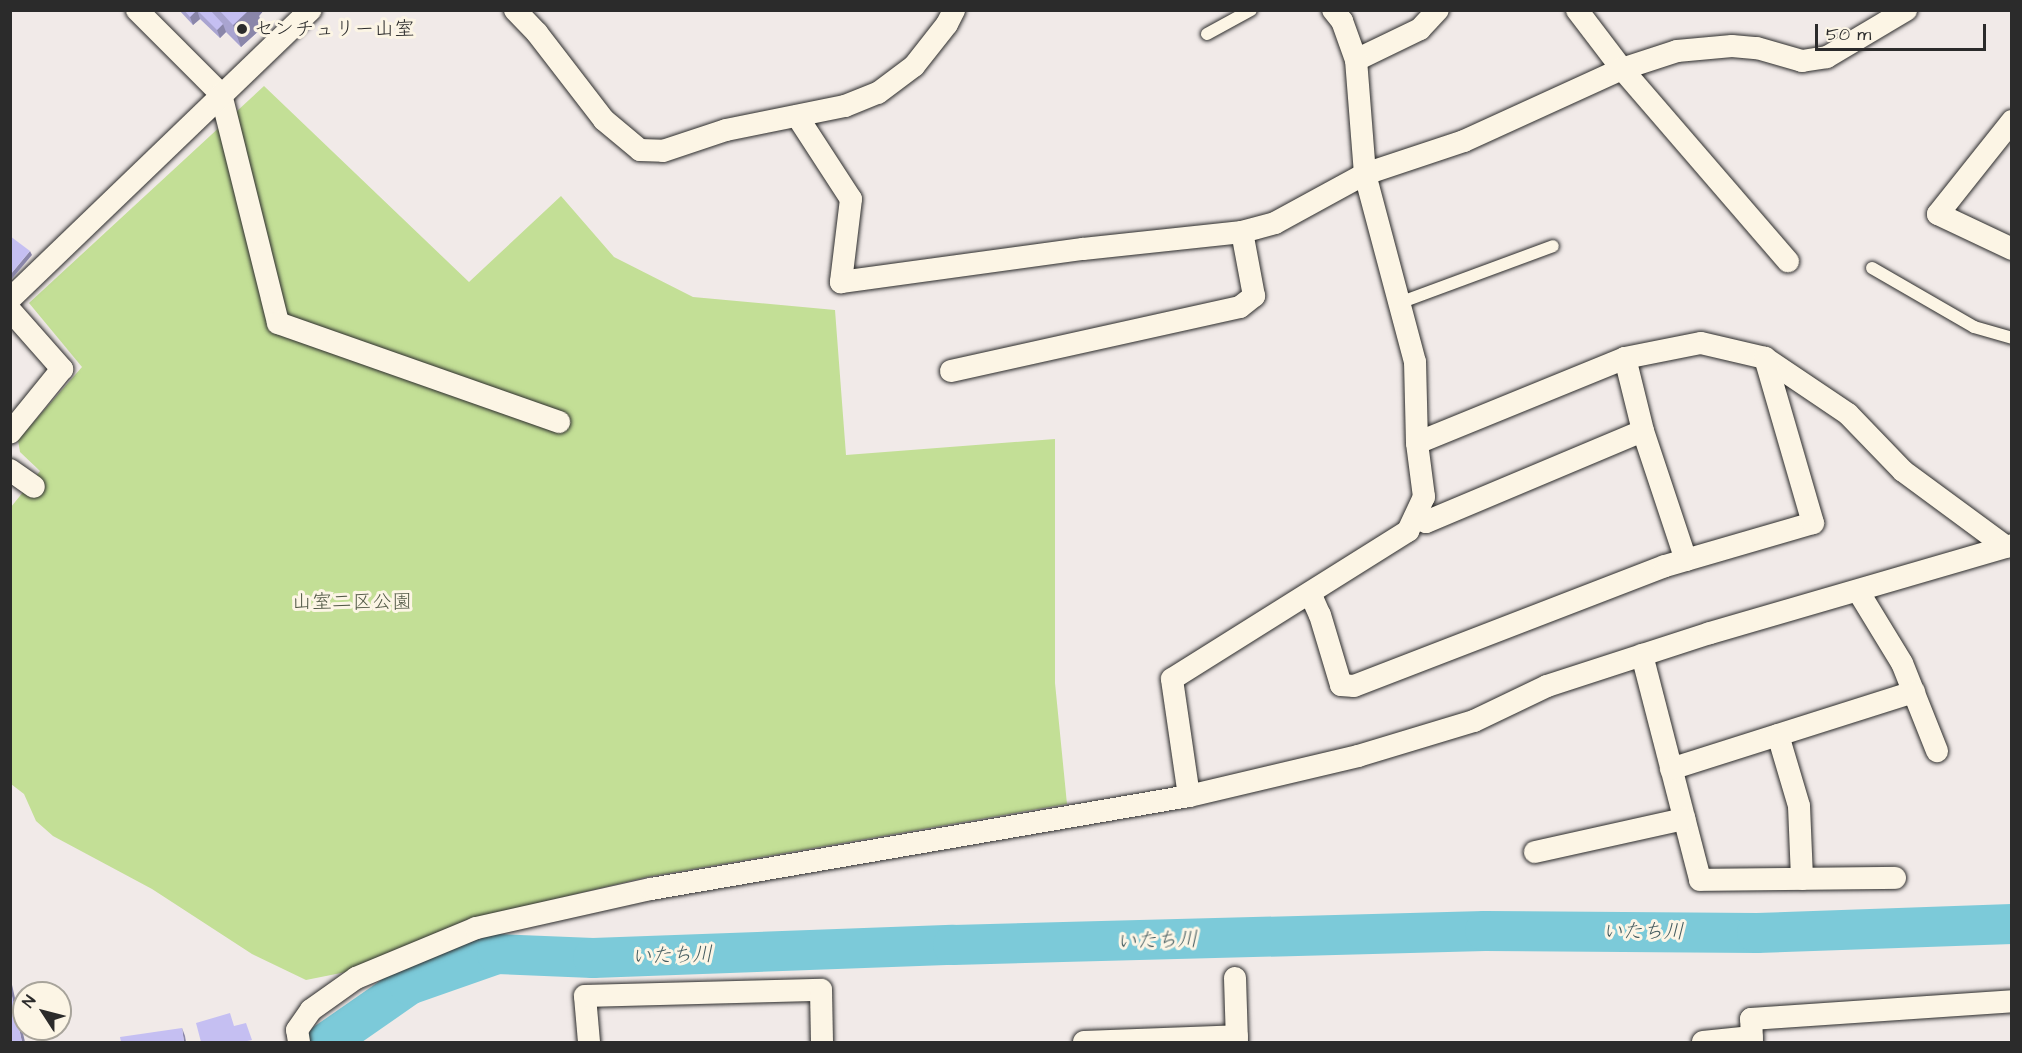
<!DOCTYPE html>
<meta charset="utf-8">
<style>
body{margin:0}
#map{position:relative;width:2022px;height:1053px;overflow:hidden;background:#f1eae8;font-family:"Architects Daughter","Klee One",sans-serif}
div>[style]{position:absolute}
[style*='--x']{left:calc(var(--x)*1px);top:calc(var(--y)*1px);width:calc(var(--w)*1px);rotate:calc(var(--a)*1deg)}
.green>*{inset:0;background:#c3df96}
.river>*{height:40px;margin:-20px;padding:0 20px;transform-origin:20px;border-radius:20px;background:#7ccad9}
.roads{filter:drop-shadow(0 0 2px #2b2b2b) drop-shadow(0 0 2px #2b2b2b)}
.lane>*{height:12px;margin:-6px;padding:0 6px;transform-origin:6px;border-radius:6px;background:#fcf5e5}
.street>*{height:22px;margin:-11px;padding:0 11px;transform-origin:11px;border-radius:11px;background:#fcf5e5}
.wall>*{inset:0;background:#a9a4d0}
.shaded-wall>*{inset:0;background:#8a86a9}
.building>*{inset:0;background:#c5bff2}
.dots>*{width:16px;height:16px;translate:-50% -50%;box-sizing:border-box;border:3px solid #fcf5e5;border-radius:50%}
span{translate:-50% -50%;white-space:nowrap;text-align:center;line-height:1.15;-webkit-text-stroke:6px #fcf5e5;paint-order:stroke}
.poi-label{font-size:20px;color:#2b2b2b}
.left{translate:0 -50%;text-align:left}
.park-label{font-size:20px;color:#515846}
.water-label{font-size:21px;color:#435b5f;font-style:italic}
.frame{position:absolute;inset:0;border:12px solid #2b2b2b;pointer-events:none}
.north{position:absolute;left:12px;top:981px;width:60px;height:60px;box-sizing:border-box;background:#fcf5e5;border:2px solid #a8a49b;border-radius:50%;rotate:306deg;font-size:16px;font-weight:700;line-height:24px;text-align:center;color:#2b2b2b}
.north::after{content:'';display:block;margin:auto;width:21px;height:27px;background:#2b2b2b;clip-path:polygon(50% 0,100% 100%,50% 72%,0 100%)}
.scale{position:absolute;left:1815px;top:24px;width:171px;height:27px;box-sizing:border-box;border:3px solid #2b2b2b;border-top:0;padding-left:8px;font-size:18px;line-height:21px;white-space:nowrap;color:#2b2b2b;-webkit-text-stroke:4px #fcf5e5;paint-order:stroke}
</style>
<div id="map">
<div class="green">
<i style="clip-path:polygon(264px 86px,469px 282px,561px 196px,614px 257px,693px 297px,835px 310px,846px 455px,1055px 439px,1055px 683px,1067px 804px,647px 877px,467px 920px,346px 972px,306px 980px,252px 954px,152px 889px,53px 836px,36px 821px,24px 794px,11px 784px,11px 507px,40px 471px,20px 452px,18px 440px,82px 367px,29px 303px)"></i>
</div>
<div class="river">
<i style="--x:327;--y:1042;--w:100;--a:-34.8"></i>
<i style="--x:409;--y:985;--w:93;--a:-19.4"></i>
<i style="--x:497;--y:954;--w:96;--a:2.4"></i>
<i style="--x:593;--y:958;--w:360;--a:-2.1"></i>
<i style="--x:953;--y:945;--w:532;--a:-1.51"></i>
<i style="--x:1485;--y:931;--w:272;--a:0.4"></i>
<i style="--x:1757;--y:933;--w:255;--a:-2"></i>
</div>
<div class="roads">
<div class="lane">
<i style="--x:1207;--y:34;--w:50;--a:-28.6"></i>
<i style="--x:1872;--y:268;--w:118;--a:30"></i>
<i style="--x:1974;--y:327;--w:40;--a:16"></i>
<i style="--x:1399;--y:303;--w:164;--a:-20.3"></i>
</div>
<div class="street">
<i style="--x:137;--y:10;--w:119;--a:45"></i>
<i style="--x:221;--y:94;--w:236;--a:76"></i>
<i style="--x:278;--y:323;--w:298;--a:19.4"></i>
<i style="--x:515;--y:10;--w:32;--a:46"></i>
<i style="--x:537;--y:33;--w:110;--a:52.4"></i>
<i style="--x:604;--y:120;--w:47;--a:39.8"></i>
<i style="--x:640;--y:150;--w:23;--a:2"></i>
<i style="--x:663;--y:151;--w:66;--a:-18.4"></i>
<i style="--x:726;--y:130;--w:121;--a:-11.4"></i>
<i style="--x:845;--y:106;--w:35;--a:-22"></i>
<i style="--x:878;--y:93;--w:45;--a:-36.9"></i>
<i style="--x:914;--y:66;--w:53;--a:-51.8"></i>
<i style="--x:947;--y:24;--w:16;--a:-63"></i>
<i style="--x:1577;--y:10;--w:74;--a:52.7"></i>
<i style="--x:1622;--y:69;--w:254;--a:49.2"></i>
<i style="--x:1356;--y:60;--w:71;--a:-25.8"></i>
<i style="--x:1420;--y:29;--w:26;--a:-47"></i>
<i style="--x:797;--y:116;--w:99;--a:57"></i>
<i style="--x:851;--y:199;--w:84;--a:96.9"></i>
<i style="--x:841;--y:282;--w:244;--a:-7.8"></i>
<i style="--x:1083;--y:249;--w:160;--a:-6.1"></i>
<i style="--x:2012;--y:121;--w:119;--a:128.5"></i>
<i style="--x:1938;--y:214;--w:82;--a:25.3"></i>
<i style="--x:10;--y:299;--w:417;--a:-43.9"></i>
<i style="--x:10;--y:310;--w:79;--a:48.6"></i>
<i style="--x:62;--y:369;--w:82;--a:129.1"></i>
<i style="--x:1625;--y:358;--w:75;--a:76.1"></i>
<i style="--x:1643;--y:431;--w:136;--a:71.6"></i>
<i style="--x:951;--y:371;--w:296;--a:-12.5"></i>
<i style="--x:1240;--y:307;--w:18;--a:-38"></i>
<i style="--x:1254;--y:296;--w:65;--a:-100.6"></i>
<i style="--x:1242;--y:232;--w:34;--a:-15"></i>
<i style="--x:1275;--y:223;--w:102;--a:-28.6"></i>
<i style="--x:1365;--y:174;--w:104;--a:-18.4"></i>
<i style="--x:1464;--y:141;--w:174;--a:-24.5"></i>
<i style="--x:1622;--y:69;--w:58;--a:-18.1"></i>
<i style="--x:1677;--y:51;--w:55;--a:-5.2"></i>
<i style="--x:1732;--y:46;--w:25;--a:5"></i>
<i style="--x:1757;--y:48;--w:47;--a:16.1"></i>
<i style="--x:1802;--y:61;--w:25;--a:-9"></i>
<i style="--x:1827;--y:57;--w:92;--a:-30.7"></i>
<i style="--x:1417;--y:443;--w:225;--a:-22.2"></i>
<i style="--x:1625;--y:358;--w:77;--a:-11.2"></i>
<i style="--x:1701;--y:343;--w:66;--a:13.2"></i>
<i style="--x:1765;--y:358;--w:100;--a:34"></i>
<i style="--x:1848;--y:414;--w:79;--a:46"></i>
<i style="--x:1903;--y:471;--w:128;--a:36.4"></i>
<i style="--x:10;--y:470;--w:29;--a:35"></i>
<i style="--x:1415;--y:517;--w:12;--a:24"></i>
<i style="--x:1426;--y:522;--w:235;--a:-22.8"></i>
<i style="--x:1858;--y:591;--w:84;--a:58.6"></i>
<i style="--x:1902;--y:663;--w:95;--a:68.3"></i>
<i style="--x:1310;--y:593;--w:24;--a:66"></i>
<i style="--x:1320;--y:615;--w:73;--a:73.3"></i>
<i style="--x:1341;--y:685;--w:13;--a:4"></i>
<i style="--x:1354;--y:686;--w:333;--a:-21.1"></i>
<i style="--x:1665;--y:566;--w:154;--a:-16.2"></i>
<i style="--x:1813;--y:523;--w:172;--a:-106.2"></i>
<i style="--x:1642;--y:655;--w:232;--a:75.5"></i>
<i style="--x:1700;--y:880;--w:195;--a:-0.6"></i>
<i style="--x:1778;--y:735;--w:74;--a:73.5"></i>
<i style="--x:1799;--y:806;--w:73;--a:87.6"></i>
<i style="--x:1671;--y:769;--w:255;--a:-17.6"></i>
<i style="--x:1189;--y:796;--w:118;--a:-98.3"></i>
<i style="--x:1172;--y:679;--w:279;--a:-32.1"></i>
<i style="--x:1408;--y:531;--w:38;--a:-65"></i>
<i style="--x:1424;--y:497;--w:54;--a:-97.4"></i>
<i style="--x:1417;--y:443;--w:81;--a:-91.4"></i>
<i style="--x:1415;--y:362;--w:195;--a:-104.9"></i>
<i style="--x:1365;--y:174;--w:114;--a:-94.5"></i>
<i style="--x:1356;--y:60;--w:41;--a:-109.7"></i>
<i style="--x:1342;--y:21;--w:14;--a:-129"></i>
<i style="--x:1535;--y:852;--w:153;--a:-12.5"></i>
<i style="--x:1235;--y:978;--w:64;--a:88.2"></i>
<i style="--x:299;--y:1042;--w:12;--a:-99"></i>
<i style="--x:297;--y:1030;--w:24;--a:-55"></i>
<i style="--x:311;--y:1010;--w:55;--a:-35.4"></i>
<i style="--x:356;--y:978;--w:130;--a:-22.6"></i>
<i style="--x:476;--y:928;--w:179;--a:-12.6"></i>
<i style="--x:651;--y:889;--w:546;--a:-9.81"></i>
<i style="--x:1189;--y:796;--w:174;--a:-13.3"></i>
<i style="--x:1358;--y:756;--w:121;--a:-16.8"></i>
<i style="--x:1474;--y:721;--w:81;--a:-25.6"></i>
<i style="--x:1547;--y:686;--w:171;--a:-18"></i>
<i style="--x:1710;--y:633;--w:315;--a:-16.2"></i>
<i style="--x:589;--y:1042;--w:46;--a:-95"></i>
<i style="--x:585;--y:996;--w:236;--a:-1.5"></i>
<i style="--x:821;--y:990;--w:52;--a:88.9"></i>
<i style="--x:1084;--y:1042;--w:153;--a:-2.2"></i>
<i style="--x:1703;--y:1042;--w:49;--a:-5.8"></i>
<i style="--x:1752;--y:1042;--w:23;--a:-92"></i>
<i style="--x:1751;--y:1019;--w:262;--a:-3.9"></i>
</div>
</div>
<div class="wall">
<i style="clip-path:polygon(179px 10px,264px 10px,259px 16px,263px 27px,241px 47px,226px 32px,220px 38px,200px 19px,193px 25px)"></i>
</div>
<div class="shaded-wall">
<i style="clip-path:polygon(197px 10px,200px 19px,193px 25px,190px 17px)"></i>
<i style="clip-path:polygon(249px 10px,264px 10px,259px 16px,263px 27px,241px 47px,233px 25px)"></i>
<i style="clip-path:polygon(223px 24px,226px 32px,220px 38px,217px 30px)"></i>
<i style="clip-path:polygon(30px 251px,32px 255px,10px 281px,10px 275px)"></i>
<i style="clip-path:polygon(10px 976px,25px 1042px,22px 1042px,10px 987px)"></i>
<i style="clip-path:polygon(182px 1028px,185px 1036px,186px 1042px,184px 1042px)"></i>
</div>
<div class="building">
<i style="clip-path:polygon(184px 10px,197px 10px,190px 17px)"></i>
<i style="clip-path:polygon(197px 10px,210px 10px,223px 24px,217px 30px)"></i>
<i style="clip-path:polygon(219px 10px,249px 10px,233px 25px)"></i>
<i style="clip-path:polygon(10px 236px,30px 251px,10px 275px)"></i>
<i style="clip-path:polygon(10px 987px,22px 1042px,10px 1042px)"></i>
<i style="clip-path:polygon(230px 1013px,234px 1026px,246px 1023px,252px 1040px,242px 1042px,201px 1042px,196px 1023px)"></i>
<i style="clip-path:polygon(182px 1028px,184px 1042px,121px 1042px,120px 1037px)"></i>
</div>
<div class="dots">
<i style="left:242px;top:29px;background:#2b2b2b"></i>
</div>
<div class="poi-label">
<span class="left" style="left:254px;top:29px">センチュリー山室</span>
</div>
<div class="park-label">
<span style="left:352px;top:602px">山室二区公園</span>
</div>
<div class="water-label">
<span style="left:1643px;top:932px">いたち川</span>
<span style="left:1157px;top:941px;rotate:-2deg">いたち川</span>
<span style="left:672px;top:956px;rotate:-2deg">いたち川</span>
</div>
<div class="frame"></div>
<div class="north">N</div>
<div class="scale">50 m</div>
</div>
